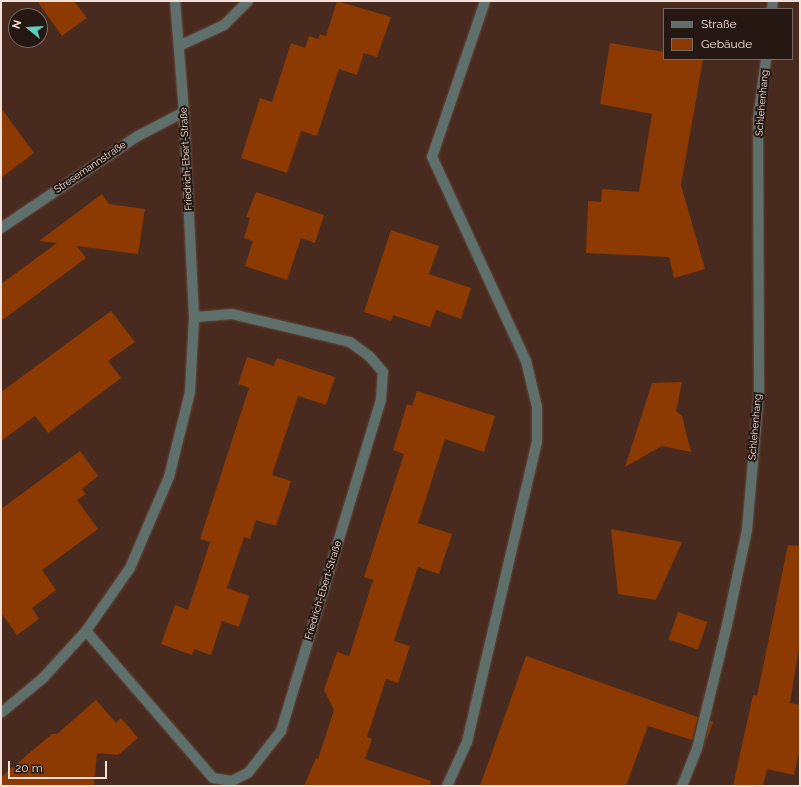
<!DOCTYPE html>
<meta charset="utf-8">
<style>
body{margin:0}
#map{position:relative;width:801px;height:787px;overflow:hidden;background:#482b1e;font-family:Raleway,sans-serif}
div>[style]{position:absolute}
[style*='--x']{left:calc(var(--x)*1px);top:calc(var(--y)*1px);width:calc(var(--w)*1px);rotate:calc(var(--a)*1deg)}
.building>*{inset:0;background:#8c3902;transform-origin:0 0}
.roads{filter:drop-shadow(0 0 1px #63483c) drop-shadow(0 0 1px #63483c)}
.minor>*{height:10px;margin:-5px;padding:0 5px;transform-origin:5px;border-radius:5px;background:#5f706c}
span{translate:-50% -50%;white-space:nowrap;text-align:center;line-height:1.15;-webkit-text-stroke:4px #251812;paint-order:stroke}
.street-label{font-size:10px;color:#f3e0d8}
.frame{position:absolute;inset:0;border:2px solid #f3e0d8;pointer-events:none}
.legend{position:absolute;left:663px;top:8px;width:130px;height:52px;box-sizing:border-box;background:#251812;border:1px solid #776861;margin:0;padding:5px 7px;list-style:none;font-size:12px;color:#f3e0d8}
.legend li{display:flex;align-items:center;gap:8px;height:20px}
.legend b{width:20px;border:1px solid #776861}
.north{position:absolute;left:8px;top:8px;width:40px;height:40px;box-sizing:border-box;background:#251812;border:1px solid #776861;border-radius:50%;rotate:288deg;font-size:11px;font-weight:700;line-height:16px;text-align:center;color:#f3e0d8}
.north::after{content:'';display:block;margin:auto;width:14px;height:18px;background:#5bcebc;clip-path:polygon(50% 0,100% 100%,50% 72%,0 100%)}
.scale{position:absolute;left:8px;top:761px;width:99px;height:18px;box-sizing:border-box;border:2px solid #f3e0d8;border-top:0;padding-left:5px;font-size:12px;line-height:14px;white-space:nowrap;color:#f3e0d8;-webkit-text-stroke:3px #251812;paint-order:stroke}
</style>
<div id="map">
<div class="building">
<i style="clip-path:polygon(37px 1px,74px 1px,87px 18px,62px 36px)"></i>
<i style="clip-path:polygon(337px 1px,391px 17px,377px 57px,364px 53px,357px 75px,339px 69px,317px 136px,301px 131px,287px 173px,241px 158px,260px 98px,272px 102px,291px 43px,305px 48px,309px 36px,318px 39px,320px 34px,326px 36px)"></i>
<i style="clip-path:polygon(610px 43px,664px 52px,664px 59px,703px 59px,681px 185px,705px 269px,674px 278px,669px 257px,586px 253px,588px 201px,601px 202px,602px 189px,639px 192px,652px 114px,600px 104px)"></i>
<i style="clip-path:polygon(1px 108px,34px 153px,1px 178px)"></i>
<i style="clip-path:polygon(256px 192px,324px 215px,315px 243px,301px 238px,287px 280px,245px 266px,253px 241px,244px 238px,250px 218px,246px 217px)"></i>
<i style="clip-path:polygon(102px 194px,109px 204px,145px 209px,138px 254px,77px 246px,86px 258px,1px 321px,1px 284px,57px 243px,39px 241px)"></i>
<i style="clip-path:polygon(391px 230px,439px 246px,429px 274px,471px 288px,461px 319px,436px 310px,430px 327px,393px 315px,391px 321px,364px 312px)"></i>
<i style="clip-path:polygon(111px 311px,135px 342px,108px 361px,121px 378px,48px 433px,35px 416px,1px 441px,1px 392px)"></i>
<i style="clip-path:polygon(247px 357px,274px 366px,277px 358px,335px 377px,326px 405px,298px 396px,272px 475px,291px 481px,276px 526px,256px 520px,250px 539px,244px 537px,227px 588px,249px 596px,239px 627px,222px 621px,211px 655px,194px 649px,192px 655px,161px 644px,175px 605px,188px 610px,210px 542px,200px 539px,249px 388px,238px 384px)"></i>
<i style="clip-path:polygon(682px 382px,676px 411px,682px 416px,691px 452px,662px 446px,625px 467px,652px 383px)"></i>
<i style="clip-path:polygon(417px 391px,495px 416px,484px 452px,445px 439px,418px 523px,452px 534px,439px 574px,418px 567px,394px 641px,410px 646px,398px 683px,386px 679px,367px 737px,372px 739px,365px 759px,431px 781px,430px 786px,304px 786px,316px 758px,318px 759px,334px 710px,324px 690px,337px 652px,349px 656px,373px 580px,364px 577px,404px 454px,393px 450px,407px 404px,412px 406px)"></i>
<i style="clip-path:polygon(80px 451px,98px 476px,82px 489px,86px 494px,77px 500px,98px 529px,42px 570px,56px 590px,32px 608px,39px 619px,17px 635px,1px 613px,1px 509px)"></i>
<i style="clip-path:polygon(611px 529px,682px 542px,656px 600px,618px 594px)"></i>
<i style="clip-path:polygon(788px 545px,800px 546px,800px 642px,790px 703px,800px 705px,800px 748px,794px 775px,767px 769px,763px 786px,733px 786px,753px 695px,757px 696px)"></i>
<i style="left:678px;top:612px;width:31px;height:29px;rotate:19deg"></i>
<i style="clip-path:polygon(526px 656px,698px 717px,692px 740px,648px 726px,626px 786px,480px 786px)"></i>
<i style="clip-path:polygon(96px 700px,116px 723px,121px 718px,138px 738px,118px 755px,97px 753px,94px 786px,1px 786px,1px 777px,52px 734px,57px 734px)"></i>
<i style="clip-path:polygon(710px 721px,713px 722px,705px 744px)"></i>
</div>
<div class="roads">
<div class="minor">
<i style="--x:772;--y:9;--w:8;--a:-83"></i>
<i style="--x:179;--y:46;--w:50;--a:-25"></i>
<i style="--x:224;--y:25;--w:34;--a:-45"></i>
<i style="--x:1;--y:228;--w:165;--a:-33.9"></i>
<i style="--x:138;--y:136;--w:52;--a:-27.6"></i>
<i style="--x:86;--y:631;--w:194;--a:49.2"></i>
<i style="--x:213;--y:778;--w:19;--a:9"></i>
<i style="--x:232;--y:781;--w:18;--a:-27"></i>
<i style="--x:248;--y:773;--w:53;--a:-51.8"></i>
<i style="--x:281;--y:731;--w:347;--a:-73.2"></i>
<i style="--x:381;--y:399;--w:27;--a:-86"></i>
<i style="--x:383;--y:372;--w:21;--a:-131"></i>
<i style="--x:369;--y:356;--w:24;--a:-144"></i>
<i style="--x:350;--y:342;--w:121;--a:-166.7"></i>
<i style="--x:232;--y:314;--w:38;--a:175"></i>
<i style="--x:1;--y:713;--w:55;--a:-39.8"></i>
<i style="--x:43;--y:678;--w:64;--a:-47.5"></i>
<i style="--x:86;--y:631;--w:77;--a:-55.1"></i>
<i style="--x:130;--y:568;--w:99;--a:-66.8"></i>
<i style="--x:169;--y:477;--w:88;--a:-76.1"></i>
<i style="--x:190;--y:392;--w:75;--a:-86.9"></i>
<i style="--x:194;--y:317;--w:205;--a:-92.8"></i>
<i style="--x:184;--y:112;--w:111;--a:-94.6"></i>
<i style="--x:447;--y:786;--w:48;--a:-65.6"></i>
<i style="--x:467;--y:742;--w:308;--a:-76.9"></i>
<i style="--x:537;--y:442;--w:35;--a:-90"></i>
<i style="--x:537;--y:407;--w:47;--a:-103.4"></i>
<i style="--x:526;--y:361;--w:225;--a:-114.7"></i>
<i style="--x:432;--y:157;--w:165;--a:-71.2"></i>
<i style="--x:682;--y:786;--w:40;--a:-68"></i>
<i style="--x:697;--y:749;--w:128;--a:-76.4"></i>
<i style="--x:727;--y:625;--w:97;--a:-78.1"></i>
<i style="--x:747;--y:530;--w:139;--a:-85"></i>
<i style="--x:759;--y:392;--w:272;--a:-90.2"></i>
<i style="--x:758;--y:120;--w:62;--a:-82.5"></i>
</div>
</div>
<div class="street-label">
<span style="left:762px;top:103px;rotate:-85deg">Schlehenhang</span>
<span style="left:186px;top:159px;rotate:-93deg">Friedrich-Ebert-Straße</span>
<span style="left:90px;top:167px;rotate:-34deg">Stresemannstraße</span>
<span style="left:755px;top:427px;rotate:-85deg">Schlehenhang</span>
<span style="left:323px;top:590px;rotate:-73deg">Friedrich-Ebert-Straße</span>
</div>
<div class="frame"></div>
<ul class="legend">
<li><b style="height:5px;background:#5f706c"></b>Straße</li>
<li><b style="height:11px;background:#8c3902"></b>Gebäude</li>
</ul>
<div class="north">N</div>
<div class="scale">20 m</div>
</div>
